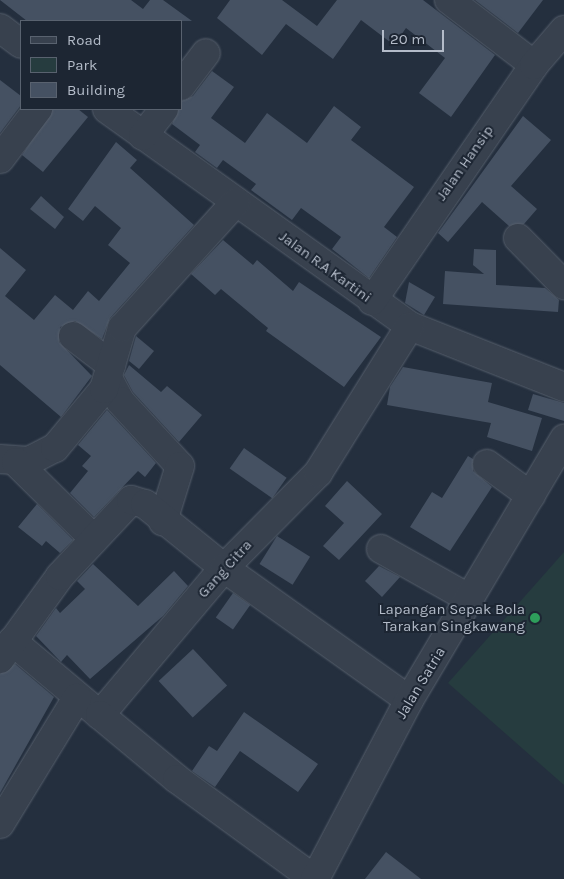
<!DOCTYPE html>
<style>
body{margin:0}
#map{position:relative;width:564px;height:879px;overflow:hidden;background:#242f3e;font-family:Karla,sans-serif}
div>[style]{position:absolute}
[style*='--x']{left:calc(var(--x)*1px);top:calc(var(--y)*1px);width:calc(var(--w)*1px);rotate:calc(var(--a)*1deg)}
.green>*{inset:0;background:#263c3f}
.building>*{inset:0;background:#455162;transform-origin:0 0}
.roads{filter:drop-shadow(0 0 1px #565f6c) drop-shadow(0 0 1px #565f6c)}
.minor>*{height:28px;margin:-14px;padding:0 14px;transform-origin:14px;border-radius:14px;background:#38414e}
.dots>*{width:14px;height:14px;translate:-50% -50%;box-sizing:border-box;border:2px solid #1d2633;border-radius:50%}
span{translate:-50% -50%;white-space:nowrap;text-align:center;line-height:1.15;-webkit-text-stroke:4px #1d2633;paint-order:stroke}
.street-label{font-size:15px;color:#b4bcc9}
.poi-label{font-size:15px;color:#b4bcc9}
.right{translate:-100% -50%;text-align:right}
.legend{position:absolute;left:20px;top:20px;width:162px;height:90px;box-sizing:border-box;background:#1d2633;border:1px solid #59626f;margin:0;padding:6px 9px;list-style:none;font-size:15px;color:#b4bcc9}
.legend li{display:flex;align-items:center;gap:10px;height:25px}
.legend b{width:25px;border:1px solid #59626f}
.scale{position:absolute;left:382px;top:30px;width:62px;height:22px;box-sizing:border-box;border:2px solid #b4bcc9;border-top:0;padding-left:6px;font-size:15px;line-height:18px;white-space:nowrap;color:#b4bcc9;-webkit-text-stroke:4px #1d2633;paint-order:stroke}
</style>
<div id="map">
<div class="green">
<i style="clip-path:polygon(564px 552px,564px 785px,448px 683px)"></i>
</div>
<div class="building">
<i style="clip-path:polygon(0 0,131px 0,143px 9px,150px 0,163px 0,192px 21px,27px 21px)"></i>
<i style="clip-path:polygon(230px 0,282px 0,317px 26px,337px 0,423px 0,495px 55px,451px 117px,419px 93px,445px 58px,406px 28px,394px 45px,361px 20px,333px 59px,286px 24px,262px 55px,217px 18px)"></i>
<i style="clip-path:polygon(475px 0,543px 0,518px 33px)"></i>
<i style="clip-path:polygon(212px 71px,234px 87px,211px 118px,245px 143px,267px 113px,307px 143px,334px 106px,361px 127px,351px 140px,414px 187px,384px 227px,397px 237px,369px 278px,332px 249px,341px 237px,301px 208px,292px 220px,251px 190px,256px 184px,223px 160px,217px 168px,195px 152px,200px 145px,172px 124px,181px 101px,193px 96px)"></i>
<i style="clip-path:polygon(0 80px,21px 96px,21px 105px,0 133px)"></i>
<i style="clip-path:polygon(53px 109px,78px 109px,88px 117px,43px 172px,22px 155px)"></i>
<i style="clip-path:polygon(523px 116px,551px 140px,511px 186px,537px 209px,524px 224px,509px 226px,482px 202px,448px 242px,438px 233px)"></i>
<i style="clip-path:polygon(116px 142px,137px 160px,130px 168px,194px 225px,110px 318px,102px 339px,75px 321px,60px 327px,59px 342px,92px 376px,61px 417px,0 365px,0 248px,26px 270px,5px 296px,34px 320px,55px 295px,73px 310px,88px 291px,99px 301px,130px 263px,108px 245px,121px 228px,95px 206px,83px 221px,68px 209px)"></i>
<i style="clip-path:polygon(41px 196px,64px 217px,55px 229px,30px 209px)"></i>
<i style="clip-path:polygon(223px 240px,253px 265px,257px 260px,293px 291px,299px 282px,381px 337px,344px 387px,266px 331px,268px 328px,221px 289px,215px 295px,191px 274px)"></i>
<i style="clip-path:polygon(474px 249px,496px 250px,496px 285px,545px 288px,559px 300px,558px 312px,443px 304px,445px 271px,484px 274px,473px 265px)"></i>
<i style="clip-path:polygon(409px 282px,435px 297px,424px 315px,405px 303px)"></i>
<i style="clip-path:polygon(136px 336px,154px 351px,139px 369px,129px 361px)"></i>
<i style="clip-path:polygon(129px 365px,161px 392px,167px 386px,202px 415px,179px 442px,133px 392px,124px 375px)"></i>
<i style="clip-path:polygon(403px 367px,492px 383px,488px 402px,542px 418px,532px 451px,487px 437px,491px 423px,387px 405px,390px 387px)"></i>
<i style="clip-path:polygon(533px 394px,564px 403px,564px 421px,528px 410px)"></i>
<i style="clip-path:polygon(107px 410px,156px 463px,145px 477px,138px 471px,94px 517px,70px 493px,88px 471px,82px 466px,91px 456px,78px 445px)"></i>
<i style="left:244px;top:448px;width:52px;height:25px;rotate:35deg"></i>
<i style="clip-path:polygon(468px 456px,473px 459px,473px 471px,492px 487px,450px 551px,410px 527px,432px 492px,442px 498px)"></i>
<i style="clip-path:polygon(347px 481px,382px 514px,339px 560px,323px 546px,344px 523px,325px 506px)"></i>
<i style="clip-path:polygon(37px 504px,73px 540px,60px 553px,46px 541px,42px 546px,18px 527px)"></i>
<i style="left:277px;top:536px;width:39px;height:33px;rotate:32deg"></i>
<i style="clip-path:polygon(93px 564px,138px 606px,174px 571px,188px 586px,163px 616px,90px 679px,67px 655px,61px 662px,36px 636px,56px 608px,60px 613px,85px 589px,77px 581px)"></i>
<i style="clip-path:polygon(379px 566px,400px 577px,382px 597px,365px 581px)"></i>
<i style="left:233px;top:593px;width:21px;height:30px;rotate:35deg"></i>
<i style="left:193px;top:649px;width:50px;height:47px;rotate:47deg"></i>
<i style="clip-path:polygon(15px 664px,54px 697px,0 793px,0 674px)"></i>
<i style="clip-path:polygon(244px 712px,318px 764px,298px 792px,240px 751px,215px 787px,192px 771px,209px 746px,217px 751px)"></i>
<i style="clip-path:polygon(386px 852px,421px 879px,365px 879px)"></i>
</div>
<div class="roads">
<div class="minor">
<i style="--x:449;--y:0;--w:107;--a:37.4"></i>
<i style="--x:0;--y:28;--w:26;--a:37"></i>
<i style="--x:181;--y:86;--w:41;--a:-52.9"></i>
<i style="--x:107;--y:109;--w:373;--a:35.6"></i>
<i style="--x:410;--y:326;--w:166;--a:21.6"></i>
<i style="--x:143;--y:136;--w:34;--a:-52"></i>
<i style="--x:0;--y:159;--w:63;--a:-52.8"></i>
<i style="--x:518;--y:238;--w:66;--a:45.6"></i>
<i style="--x:372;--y:301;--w:286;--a:-55.5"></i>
<i style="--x:534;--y:65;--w:46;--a:-49.4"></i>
<i style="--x:73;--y:336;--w:48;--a:37.3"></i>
<i style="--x:108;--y:378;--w:26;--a:62"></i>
<i style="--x:120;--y:401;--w:88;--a:47.3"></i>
<i style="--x:180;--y:466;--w:58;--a:107.2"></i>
<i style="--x:0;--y:459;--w:29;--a:4"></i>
<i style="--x:29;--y:461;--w:29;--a:-27"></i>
<i style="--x:55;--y:448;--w:77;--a:-50.3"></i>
<i style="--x:104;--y:389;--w:64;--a:-73.6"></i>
<i style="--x:122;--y:328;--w:170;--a:-47.9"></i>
<i style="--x:16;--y:462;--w:107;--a:44.6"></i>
<i style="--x:487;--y:464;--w:54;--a:36"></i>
<i style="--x:381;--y:549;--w:102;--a:29.3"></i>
<i style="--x:12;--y:641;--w:115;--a:40.1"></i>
<i style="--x:100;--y:715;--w:192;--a:-49.9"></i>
<i style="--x:224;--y:568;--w:134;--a:-45.3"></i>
<i style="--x:318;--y:473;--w:173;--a:-58"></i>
<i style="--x:0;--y:659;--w:102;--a:-54.1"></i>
<i style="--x:60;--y:576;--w:104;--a:-46.9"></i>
<i style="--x:131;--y:500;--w:15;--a:16"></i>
<i style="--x:145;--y:504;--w:102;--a:39"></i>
<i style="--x:224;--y:568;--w:227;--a:35.5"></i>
<i style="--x:100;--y:715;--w:100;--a:39.7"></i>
<i style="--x:177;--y:779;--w:170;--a:36.1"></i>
<i style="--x:0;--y:824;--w:148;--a:-58.6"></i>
<i style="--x:315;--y:879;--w:202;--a:-62.3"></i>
<i style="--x:409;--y:700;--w:304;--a:-59.3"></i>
</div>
</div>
<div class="dots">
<i style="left:535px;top:618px;background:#2e9e5b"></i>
</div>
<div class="street-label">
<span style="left:465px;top:163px;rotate:-55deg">Jalan Hansip</span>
<span style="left:325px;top:267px;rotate:36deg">Jalan R.A Kartini</span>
<span style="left:225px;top:569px;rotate:-48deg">Gang Citra</span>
<span style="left:421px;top:683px;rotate:-59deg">Jalan Satria</span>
</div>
<div class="poi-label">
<span class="right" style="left:525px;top:618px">Lapangan Sepak Bola<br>Tarakan Singkawang</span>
</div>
<ul class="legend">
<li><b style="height:6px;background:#38414e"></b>Road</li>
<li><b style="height:14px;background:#263c3f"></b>Park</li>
<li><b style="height:14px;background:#455162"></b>Building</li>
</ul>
<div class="scale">20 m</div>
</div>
